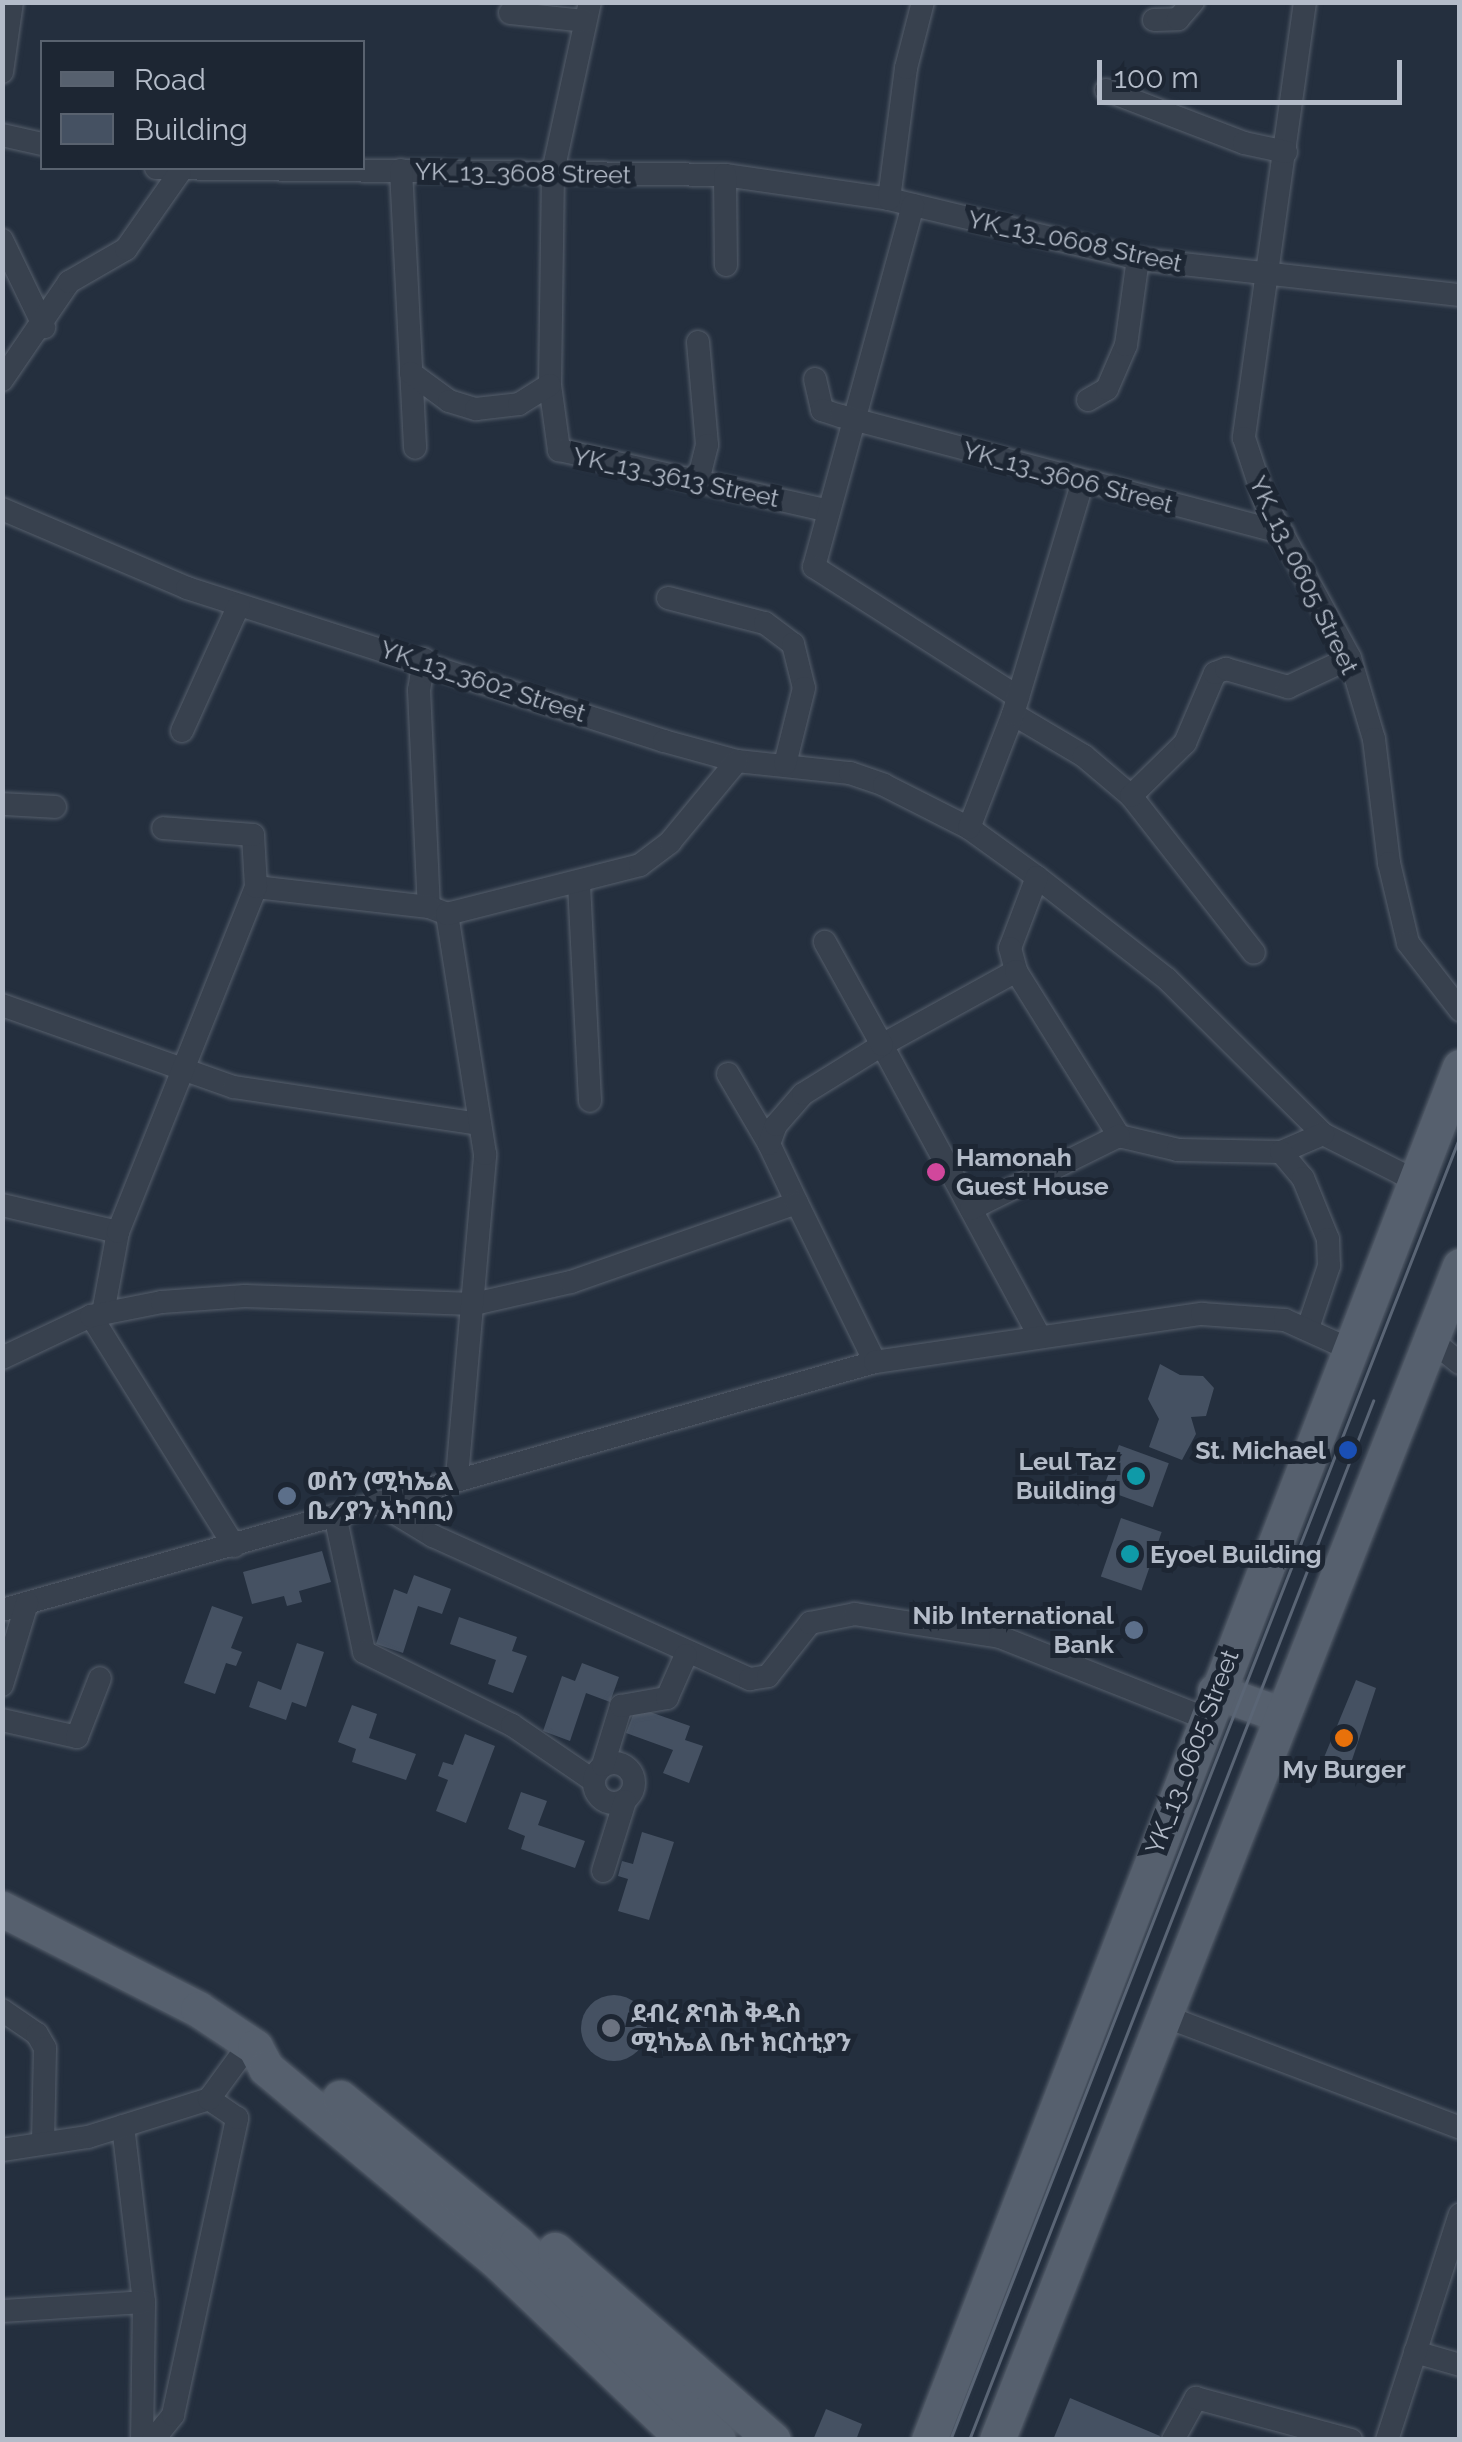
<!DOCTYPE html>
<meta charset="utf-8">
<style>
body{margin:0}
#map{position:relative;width:1462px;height:2442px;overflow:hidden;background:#242f3e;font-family:Raleway,"Noto Sans Ethiopic",sans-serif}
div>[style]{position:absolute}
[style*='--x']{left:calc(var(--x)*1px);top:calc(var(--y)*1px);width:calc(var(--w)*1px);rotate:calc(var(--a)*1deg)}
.building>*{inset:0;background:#455162;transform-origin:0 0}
.round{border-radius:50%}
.roads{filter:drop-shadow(0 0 2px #565f6c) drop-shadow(0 0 2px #565f6c)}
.street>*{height:22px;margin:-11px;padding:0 11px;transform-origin:11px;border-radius:11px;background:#38414e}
.street>.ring{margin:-11px;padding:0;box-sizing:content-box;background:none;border:22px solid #38414e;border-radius:50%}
.primary>*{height:35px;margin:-17.5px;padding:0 17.5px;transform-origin:17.5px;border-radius:17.5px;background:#56606e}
.tram>*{height:2.5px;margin:-1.25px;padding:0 1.25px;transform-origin:1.25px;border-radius:1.25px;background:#5a6575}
.dots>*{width:28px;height:28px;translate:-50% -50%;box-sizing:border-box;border:5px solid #1d2633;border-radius:50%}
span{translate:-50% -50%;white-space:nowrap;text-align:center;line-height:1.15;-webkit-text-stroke:10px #1d2633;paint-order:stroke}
.street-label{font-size:25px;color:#b4bcc9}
.poi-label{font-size:25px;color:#b4bcc9;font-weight:700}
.left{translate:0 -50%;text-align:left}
.right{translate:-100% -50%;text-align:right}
.frame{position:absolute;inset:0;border:5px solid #b4bcc9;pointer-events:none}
.legend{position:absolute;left:40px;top:40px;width:325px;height:130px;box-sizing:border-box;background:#1d2633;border:2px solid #59626f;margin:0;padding:12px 18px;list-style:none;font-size:30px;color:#b4bcc9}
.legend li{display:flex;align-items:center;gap:20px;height:50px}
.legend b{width:50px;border:2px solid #59626f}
.scale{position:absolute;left:1097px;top:60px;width:305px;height:45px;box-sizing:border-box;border:5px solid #b4bcc9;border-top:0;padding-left:12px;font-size:30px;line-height:35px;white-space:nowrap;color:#b4bcc9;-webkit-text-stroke:8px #1d2633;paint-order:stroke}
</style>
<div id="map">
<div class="building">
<i style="clip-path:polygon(1160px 1364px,1180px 1375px,1203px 1376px,1214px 1388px,1206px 1416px,1191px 1417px,1196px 1434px,1182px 1460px,1149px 1447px,1159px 1419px,1148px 1399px)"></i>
<i style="left:1119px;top:1445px;width:53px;height:47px;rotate:20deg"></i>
<i style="left:1121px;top:1518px;width:43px;height:62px;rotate:19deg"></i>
<i style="clip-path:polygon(322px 1551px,331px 1582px,299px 1591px,302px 1602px,287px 1606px,284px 1596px,252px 1604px,243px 1572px)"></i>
<i style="clip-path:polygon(414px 1575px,451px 1589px,442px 1614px,418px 1606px,403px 1653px,376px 1644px,394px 1589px,407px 1594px)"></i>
<i style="clip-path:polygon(212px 1606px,243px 1617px,231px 1648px,242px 1652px,236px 1666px,226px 1663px,215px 1694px,184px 1683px)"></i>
<i style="clip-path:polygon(459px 1617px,517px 1637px,512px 1651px,527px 1656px,513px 1693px,488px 1684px,496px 1660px,450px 1644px)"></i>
<i style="clip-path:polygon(297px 1643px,324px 1652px,306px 1707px,292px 1702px,286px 1720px,249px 1707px,258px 1681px,281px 1690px)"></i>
<i style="clip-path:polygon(582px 1663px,619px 1677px,610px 1702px,586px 1693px,570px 1741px,543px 1731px,562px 1676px,575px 1681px)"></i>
<i style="clip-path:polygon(1356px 1680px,1376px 1688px,1351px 1763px,1318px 1772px)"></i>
<i style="clip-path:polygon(352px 1705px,377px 1714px,369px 1738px,416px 1754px,406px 1780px,352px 1762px,356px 1749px,338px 1742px)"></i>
<i style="clip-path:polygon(636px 1707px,690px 1726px,685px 1740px,703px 1746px,689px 1783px,663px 1773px,673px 1750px,626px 1733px)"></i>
<i style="clip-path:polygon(465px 1734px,495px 1746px,466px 1823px,436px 1811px,448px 1780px,438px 1776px,443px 1762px,453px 1765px)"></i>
<i style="clip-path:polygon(521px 1792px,547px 1801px,538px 1825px,585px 1841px,575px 1868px,521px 1849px,525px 1836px,508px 1829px)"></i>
<i style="clip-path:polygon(642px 1832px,674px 1842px,649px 1920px,618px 1911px,628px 1879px,618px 1876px,622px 1861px,633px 1864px)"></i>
<i class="round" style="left:581px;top:1995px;width:66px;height:66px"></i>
<i style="clip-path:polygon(1070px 2398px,1160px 2436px,1158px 2440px,1053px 2440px)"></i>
<i style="clip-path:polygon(826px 2409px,862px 2424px,856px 2440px,813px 2440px)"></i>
</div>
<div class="roads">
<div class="street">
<i style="--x:590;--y:2;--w:173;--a:102.3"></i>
<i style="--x:553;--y:171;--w:214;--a:90.8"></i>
<i style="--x:550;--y:385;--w:66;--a:82.1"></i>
<i style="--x:559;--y:450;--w:273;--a:12.7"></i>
<i style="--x:1305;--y:2;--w:440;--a:98"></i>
<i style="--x:1244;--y:438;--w:67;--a:71.8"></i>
<i style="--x:1265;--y:502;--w:178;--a:61.4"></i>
<i style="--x:1350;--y:658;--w:84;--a:73.5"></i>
<i style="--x:1374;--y:739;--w:125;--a:83.1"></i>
<i style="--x:1389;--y:863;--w:82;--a:76.6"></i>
<i style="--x:1408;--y:943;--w:85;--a:52.2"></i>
<i style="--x:510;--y:13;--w:75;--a:6.1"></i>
<i style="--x:1154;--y:20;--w:24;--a:-2"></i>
<i style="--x:1178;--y:19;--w:23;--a:-49"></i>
<i style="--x:2;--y:72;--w:71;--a:-81.9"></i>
<i style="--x:1106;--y:90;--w:148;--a:21"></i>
<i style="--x:1244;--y:143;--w:43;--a:12.1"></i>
<i style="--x:2;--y:135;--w:41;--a:12.7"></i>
<i style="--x:156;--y:168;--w:569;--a:0.7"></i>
<i style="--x:725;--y:175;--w:166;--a:8.3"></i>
<i style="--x:889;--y:199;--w:256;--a:13.5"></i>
<i style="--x:1138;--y:259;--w:324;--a:6.4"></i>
<i style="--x:401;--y:170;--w:278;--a:87.1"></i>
<i style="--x:725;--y:175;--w:90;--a:89.4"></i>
<i style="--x:889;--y:199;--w:132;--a:-82.6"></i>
<i style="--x:906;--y:68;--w:68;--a:-75.6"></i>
<i style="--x:913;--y:205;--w:375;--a:105.3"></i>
<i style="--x:814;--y:567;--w:242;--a:32.5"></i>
<i style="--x:2;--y:240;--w:97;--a:64.2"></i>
<i style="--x:698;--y:342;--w:103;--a:85"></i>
<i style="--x:707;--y:445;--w:34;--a:104"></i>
<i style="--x:411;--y:373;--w:47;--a:36.4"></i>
<i style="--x:449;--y:401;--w:28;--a:17"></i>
<i style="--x:476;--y:409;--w:43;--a:-6.6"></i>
<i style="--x:519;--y:404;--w:36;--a:-32"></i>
<i style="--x:815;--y:379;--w:32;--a:77"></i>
<i style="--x:822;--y:410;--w:20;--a:18"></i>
<i style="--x:841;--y:416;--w:457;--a:14.8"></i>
<i style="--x:2;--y:380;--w:119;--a:-55.6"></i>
<i style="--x:69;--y:282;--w:66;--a:-30.1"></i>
<i style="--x:126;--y:249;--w:94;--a:-55"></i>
<i style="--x:1088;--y:400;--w:22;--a:-30"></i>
<i style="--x:1107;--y:389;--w:48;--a:-66.6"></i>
<i style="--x:1126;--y:345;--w:87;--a:-82.1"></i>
<i style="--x:2;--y:509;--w:201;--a:23.1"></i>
<i style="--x:187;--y:588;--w:501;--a:17.78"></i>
<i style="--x:664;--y:741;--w:76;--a:15.3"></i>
<i style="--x:737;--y:761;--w:114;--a:6.1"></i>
<i style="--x:850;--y:773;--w:36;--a:19"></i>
<i style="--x:884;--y:785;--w:95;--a:26.8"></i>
<i style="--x:969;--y:828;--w:84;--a:35.8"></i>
<i style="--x:1037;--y:877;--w:165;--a:38.1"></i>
<i style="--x:1167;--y:979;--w:220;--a:44.8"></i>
<i style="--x:1323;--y:1134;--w:100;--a:26.8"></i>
<i style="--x:668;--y:598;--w:100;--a:14.5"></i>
<i style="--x:765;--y:623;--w:35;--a:37"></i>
<i style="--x:793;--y:644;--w:45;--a:76"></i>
<i style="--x:804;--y:688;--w:78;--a:104"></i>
<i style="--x:424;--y:659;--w:31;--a:99"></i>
<i style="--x:419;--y:690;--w:217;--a:87.4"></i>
<i style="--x:429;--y:907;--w:19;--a:21"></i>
<i style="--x:1013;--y:714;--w:82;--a:30.6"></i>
<i style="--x:1084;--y:756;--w:62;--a:40.4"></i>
<i style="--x:1131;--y:796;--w:199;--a:51.9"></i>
<i style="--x:182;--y:731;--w:138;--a:-65.7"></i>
<i style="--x:1131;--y:796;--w:76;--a:-44.5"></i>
<i style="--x:1185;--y:743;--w:76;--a:-66.8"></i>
<i style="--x:1215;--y:673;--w:12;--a:-20"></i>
<i style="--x:1226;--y:669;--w:65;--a:16.2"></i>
<i style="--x:1288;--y:687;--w:68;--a:-25.1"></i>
<i style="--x:2;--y:804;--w:53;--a:3.2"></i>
<i style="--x:969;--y:828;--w:122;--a:-68.9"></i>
<i style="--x:1013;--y:714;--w:240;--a:-73.3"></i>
<i style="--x:1037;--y:877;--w:76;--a:110.8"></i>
<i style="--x:1010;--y:948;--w:24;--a:75"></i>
<i style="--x:1016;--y:971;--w:153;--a:151.1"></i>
<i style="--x:882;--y:1045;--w:328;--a:61.6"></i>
<i style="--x:579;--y:884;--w:217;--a:87.1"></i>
<i style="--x:256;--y:887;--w:174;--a:6.6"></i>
<i style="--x:1016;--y:971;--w:195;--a:58"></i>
<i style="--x:1119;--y:1136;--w:61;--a:13.3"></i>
<i style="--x:1178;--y:1150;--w:103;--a:1.1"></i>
<i style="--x:1281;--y:1152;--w:46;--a:-23.2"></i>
<i style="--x:2;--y:1005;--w:246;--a:19.5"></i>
<i style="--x:234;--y:1087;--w:248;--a:8.6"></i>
<i style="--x:728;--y:1074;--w:81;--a:59.6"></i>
<i style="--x:1281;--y:1152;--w:34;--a:50"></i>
<i style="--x:1303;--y:1178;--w:66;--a:67.7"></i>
<i style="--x:1328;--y:1239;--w:27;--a:88"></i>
<i style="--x:1329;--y:1266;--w:65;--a:108.7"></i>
<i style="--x:797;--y:1203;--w:65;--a:-115.4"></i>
<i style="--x:769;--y:1144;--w:20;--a:-70"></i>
<i style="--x:776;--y:1125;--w:41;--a:-48.9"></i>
<i style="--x:803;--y:1094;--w:93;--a:-31.8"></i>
<i style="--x:882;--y:1045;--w:118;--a:-119"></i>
<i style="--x:2;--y:1205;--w:119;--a:13.1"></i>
<i style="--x:971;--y:1209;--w:165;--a:-26.3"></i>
<i style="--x:103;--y:1313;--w:82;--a:-79.5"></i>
<i style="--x:118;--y:1232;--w:372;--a:-68.2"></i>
<i style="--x:256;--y:887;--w:52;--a:-93.3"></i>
<i style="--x:253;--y:835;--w:90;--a:-175.6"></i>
<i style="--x:91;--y:1316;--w:271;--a:58.1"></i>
<i style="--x:1430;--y:1339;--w:38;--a:39"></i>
<i style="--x:2;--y:1358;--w:98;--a:-25.3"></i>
<i style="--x:91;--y:1316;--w:72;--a:-11.2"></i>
<i style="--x:162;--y:1302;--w:83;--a:-4.1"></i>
<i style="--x:245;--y:1296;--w:229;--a:2"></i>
<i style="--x:474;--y:1304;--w:99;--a:-12.8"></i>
<i style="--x:571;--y:1282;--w:239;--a:-19.3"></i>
<i style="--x:797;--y:1203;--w:177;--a:63.9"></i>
<i style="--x:457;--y:1477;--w:324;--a:-85"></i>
<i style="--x:485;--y:1154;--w:243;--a:-99"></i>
<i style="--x:447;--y:914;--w:199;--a:-14.2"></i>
<i style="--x:640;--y:865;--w:38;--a:-37"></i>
<i style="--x:670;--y:842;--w:105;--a:-50.4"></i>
<i style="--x:377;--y:1502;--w:66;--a:31.3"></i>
<i style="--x:433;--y:1536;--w:348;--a:24.3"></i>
<i style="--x:750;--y:1679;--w:18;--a:-9"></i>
<i style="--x:768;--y:1676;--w:68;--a:-51.6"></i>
<i style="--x:810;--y:1623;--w:46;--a:-11.3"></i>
<i style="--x:855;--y:1614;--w:147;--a:9"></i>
<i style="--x:1000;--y:1637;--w:220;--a:21.6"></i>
<i style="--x:335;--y:1515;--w:140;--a:78"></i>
<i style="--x:364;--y:1652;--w:165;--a:26.3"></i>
<i style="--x:512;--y:1725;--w:99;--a:34.3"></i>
<i style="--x:2;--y:1610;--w:908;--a:-15.86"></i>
<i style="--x:875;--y:1362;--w:331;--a:-8.4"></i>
<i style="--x:1202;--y:1314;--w:83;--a:4.1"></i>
<i style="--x:1285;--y:1320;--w:68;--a:24.3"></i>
<i style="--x:2;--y:1685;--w:86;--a:-73"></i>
<i style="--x:2;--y:1720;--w:77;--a:12.8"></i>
<i style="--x:77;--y:1737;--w:63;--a:-68.7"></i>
<i class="ring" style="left:594px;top:1763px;width:18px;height:18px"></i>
<i style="--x:603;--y:1765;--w:62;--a:-73"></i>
<i style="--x:621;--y:1706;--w:47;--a:-9.9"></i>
<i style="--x:667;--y:1698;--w:47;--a:-66.2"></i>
<i style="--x:603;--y:1871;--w:73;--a:-72.6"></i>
<i style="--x:2;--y:2010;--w:42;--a:34.4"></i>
<i style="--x:37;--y:2034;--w:16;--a:60"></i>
<i style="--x:45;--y:2048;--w:95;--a:91.2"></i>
<i style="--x:1167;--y:2017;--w:313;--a:20.7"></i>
<i style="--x:123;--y:2126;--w:177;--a:83.2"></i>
<i style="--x:144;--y:2302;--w:138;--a:90.8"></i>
<i style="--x:2;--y:2150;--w:87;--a:-8.6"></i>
<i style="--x:88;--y:2137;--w:127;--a:-17.4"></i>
<i style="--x:2;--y:2311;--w:142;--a:-3.6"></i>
<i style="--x:1415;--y:2352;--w:47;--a:16.1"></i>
<i style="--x:153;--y:2440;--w:32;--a:-51"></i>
<i style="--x:173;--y:2415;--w:304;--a:-77.8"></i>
<i style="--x:237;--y:2118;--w:34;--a:-146"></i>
<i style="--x:209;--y:2099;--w:69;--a:-53.8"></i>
<i style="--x:1173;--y:2440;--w:48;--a:-61.3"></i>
<i style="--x:1196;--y:2398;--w:161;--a:15.2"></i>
<i style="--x:1387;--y:2440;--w:237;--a:-72.1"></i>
</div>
<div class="primary">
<i style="--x:1215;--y:1691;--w:68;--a:19.8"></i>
<i style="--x:2;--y:1909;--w:220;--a:27"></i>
<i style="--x:198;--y:2009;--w:69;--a:33.7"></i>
<i style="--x:255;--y:2047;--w:24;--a:62"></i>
<i style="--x:266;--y:2068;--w:305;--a:39.9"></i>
<i style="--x:500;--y:2264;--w:255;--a:43.6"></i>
<i style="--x:340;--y:2098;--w:229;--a:39.3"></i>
<i style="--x:517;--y:2243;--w:281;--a:44.4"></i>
<i style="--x:555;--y:2250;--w:289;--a:41.1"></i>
<i style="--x:929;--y:2440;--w:1472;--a:-68.86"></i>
<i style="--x:997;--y:2440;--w:1262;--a:-68.48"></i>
</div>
</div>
<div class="tram">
<i style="--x:950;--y:2440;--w:1400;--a:-68.64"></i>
<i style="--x:969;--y:2440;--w:1115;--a:-68.75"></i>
</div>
<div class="dots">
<i style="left:936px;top:1172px;background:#d1479c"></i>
<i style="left:1348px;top:1450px;background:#1a4fb4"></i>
<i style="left:1136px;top:1476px;background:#0f9aa8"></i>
<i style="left:287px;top:1496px;background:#5c6f8a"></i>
<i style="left:1130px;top:1554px;background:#0f9aa8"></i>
<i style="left:1134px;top:1630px;background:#5c6f8a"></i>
<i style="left:1344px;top:1738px;background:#e8710a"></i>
<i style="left:611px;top:2028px;background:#6b7280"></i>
</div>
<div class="street-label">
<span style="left:523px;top:173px;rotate:1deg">YK_13_3608 Street</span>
<span style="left:1075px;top:241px;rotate:12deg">YK_13_0608 Street</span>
<span style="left:676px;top:477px;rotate:12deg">YK_13_3613 Street</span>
<span style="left:1068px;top:477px;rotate:15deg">YK_13_3606 Street</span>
<span style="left:1304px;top:575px;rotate:64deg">YK_13_0605 Street</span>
<span style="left:483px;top:681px;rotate:18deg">YK_13_3602 Street</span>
<span style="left:1192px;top:1752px;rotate:-69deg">YK_13_0605 Street</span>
</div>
<div class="poi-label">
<span class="left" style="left:956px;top:1172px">Hamonah<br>Guest House</span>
<span class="right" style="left:1326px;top:1450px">St. Michael</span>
<span class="right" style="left:1116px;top:1476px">Leul Taz<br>Building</span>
<span class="left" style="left:307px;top:1496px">ወሰን (ሚካኤል<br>ቤ/ያን አካባቢ)</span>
<span class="left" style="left:1150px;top:1554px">Eyoel Building</span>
<span class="right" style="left:1114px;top:1630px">Nib International<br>Bank</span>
<span style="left:1344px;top:1769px">My Burger</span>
<span class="left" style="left:631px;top:2028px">ደብረ ጽባሕ ቅዱስ<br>ሚካኤል ቤተ ክርስቲያን</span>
</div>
<div class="frame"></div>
<ul class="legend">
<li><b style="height:12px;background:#56606e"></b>Road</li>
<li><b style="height:28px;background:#455162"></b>Building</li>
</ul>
<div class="scale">100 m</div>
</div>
